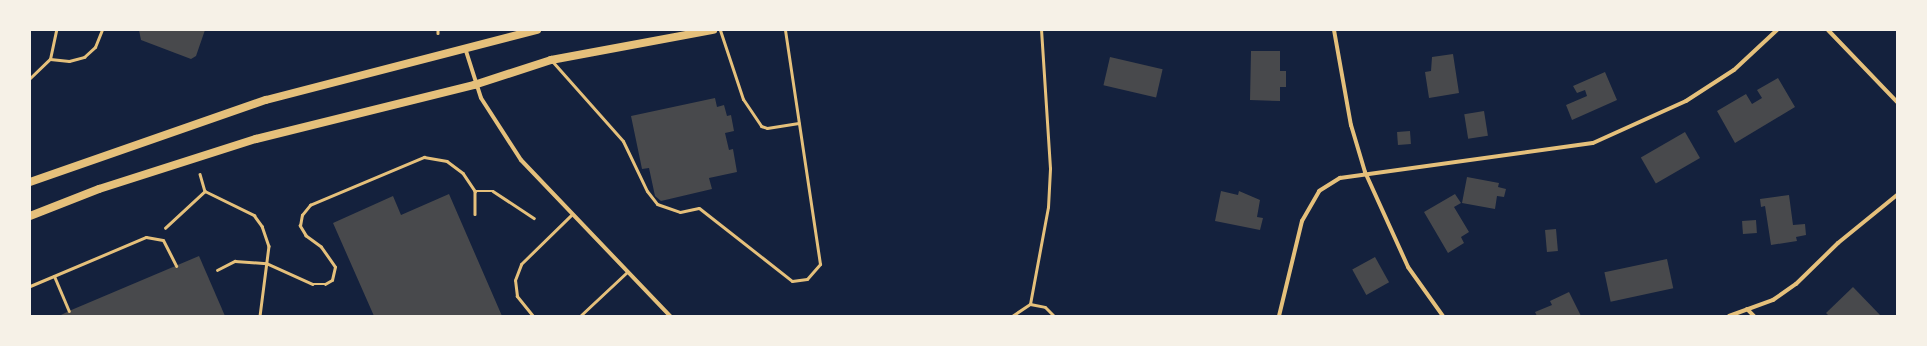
<!DOCTYPE html>
<style>
body{margin:0}
#map{position:relative;width:1927px;height:346px;overflow:hidden;background:#14213d;font-family:"Asap Condensed",sans-serif}
div>[style]{position:absolute}
[style*='--x']{left:calc(var(--x)*1px);top:calc(var(--y)*1px);width:calc(var(--w)*1px);rotate:calc(var(--a)*1deg)}
.building>*{inset:0;background:#48494c;transform-origin:0 0}
.path>*{height:2.5px;margin:-1.25px;padding:0 1.25px;transform-origin:1.25px;border-radius:1.25px;background:#e5c07b}
.service>*{height:3px;margin:-1.5px;padding:0 1.5px;transform-origin:1.5px;border-radius:1.5px;background:#e5c07b}
.minor>*{height:4px;margin:-2px;padding:0 2px;transform-origin:2px;border-radius:2px;background:#e5c07b}
.secondary>*{height:8px;margin:-4px;padding:0 4px;transform-origin:4px;border-radius:4px;background:#e5c07b}
span{translate:-50% -50%;white-space:nowrap;text-align:center;line-height:1.15;-webkit-text-stroke:3.5px #f6f1e7;paint-order:stroke}
.frame{position:absolute;inset:0;border:31px solid #f6f1e7;pointer-events:none}
</style>
<div id="map">
<div class="building">
<i style="clip-path:polygon(139px 30px,205px 30px,196px 56px,191px 59px,141px 40px)"></i>
<i style="clip-path:polygon(1251px 51px,1280px 51px,1280px 71px,1286px 71px,1286px 87px,1280px 87px,1280px 101px,1250px 100px)"></i>
<i style="clip-path:polygon(1453px 54px,1459px 93px,1429px 98px,1425px 72px,1431px 71px,1432px 57px)"></i>
<i style="left:1110px;top:57px;width:54px;height:29px;rotate:13deg"></i>
<i style="clip-path:polygon(1605px 72px,1617px 100px,1572px 120px,1566px 105px,1587px 96px,1585px 90px,1577px 93px,1573px 86px)"></i>
<i style="clip-path:polygon(1778px 78px,1795px 107px,1735px 143px,1717px 111px,1746px 94px,1752px 104px,1762px 98px,1757px 90px)"></i>
<i style="clip-path:polygon(715px 98px,717px 107px,724px 105px,727px 116px,731px 115px,734px 131px,725px 133px,729px 150px,733px 149px,737px 172px,709px 178px,712px 189px,661px 201px,655px 196px,649px 168px,642px 169px,631px 116px)"></i>
<i style="left:1484px;top:111px;width:25px;height:20px;rotate:81deg"></i>
<i style="left:1410px;top:131px;width:13px;height:13px;rotate:86deg"></i>
<i style="left:1685px;top:132px;width:30px;height:51px;rotate:60deg"></i>
<i style="clip-path:polygon(1467px 177px,1499px 183px,1498px 187px,1506px 189px,1504px 197px,1497px 196px,1495px 209px,1462px 203px)"></i>
<i style="clip-path:polygon(1221px 191px,1238px 195px,1239px 191px,1260px 200px,1257px 217px,1263px 218px,1260px 230px,1215px 221px)"></i>
<i style="clip-path:polygon(449px 194px,502px 316px,374px 316px,333px 223px,393px 196px,401px 215px)"></i>
<i style="clip-path:polygon(1455px 194px,1461px 203px,1454px 207px,1469px 232px,1461px 237px,1464px 243px,1448px 253px,1424px 212px)"></i>
<i style="clip-path:polygon(1789px 195px,1793px 225px,1805px 224px,1806px 235px,1796px 237px,1797px 241px,1771px 245px,1765px 206px,1761px 207px,1760px 199px)"></i>
<i style="left:1756px;top:220px;width:13px;height:14px;rotate:86deg"></i>
<i style="left:1556px;top:229px;width:22px;height:11px;rotate:85deg"></i>
<i style="clip-path:polygon(199px 256px,225px 316px,59px 316px,69px 311px)"></i>
<i style="left:1375px;top:257px;width:29px;height:26px;rotate:61deg"></i>
<i style="left:1667px;top:259px;width:30px;height:64px;rotate:78deg"></i>
<i style="clip-path:polygon(1853px 287px,1881px 316px,1829px 316px,1826px 313px)"></i>
<i style="clip-path:polygon(1569px 292px,1581px 316px,1537px 316px,1535px 312px,1552px 305px,1550px 301px)"></i>
</div>
<div class="path">
<i style="--x:438;--y:30;--w:3;--a:90"></i>
<i style="--x:200;--y:174;--w:18;--a:74"></i>
<i style="--x:205;--y:191;--w:55;--a:26.1"></i>
<i style="--x:254;--y:215;--w:14;--a:54"></i>
<i style="--x:262;--y:226;--w:21;--a:71"></i>
<i style="--x:269;--y:246;--w:71;--a:97.3"></i>
<i style="--x:475;--y:191;--w:18;--a:0"></i>
<i style="--x:493;--y:191;--w:49;--a:33.4"></i>
<i style="--x:165;--y:228;--w:54;--a:-42.8"></i>
<i style="--x:217;--y:270;--w:20;--a:-27"></i>
<i style="--x:235;--y:261;--w:31;--a:4"></i>
<i style="--x:266;--y:263;--w:51;--a:24.1"></i>
<i style="--x:313;--y:284;--w:12;--a:0"></i>
<i style="--x:325;--y:284;--w:8;--a:-30"></i>
<i style="--x:332;--y:280;--w:13;--a:-77"></i>
<i style="--x:335;--y:267;--w:24;--a:-125"></i>
<i style="--x:321;--y:247;--w:19;--a:-144"></i>
<i style="--x:306;--y:236;--w:12;--a:-121"></i>
<i style="--x:300;--y:226;--w:11;--a:-80"></i>
<i style="--x:302;--y:215;--w:13;--a:-51"></i>
<i style="--x:310;--y:205;--w:124;--a:-22.8"></i>
<i style="--x:424;--y:157;--w:23;--a:10"></i>
<i style="--x:447;--y:161;--w:20;--a:37"></i>
<i style="--x:463;--y:173;--w:22;--a:56"></i>
<i style="--x:475;--y:191;--w:23;--a:90"></i>
</div>
<div class="service">
<i style="--x:720;--y:30;--w:73;--a:71.6"></i>
<i style="--x:743;--y:99;--w:32;--a:56"></i>
<i style="--x:761;--y:126;--w:6;--a:18"></i>
<i style="--x:767;--y:128;--w:32;--a:-9"></i>
<i style="--x:50;--y:59;--w:19;--a:6"></i>
<i style="--x:69;--y:61;--w:16;--a:-15"></i>
<i style="--x:84;--y:57;--w:15;--a:-42"></i>
<i style="--x:95;--y:47;--w:18;--a:-68"></i>
<i style="--x:552;--y:61;--w:107;--a:48.4"></i>
<i style="--x:623;--y:141;--w:55;--a:64.4"></i>
<i style="--x:647;--y:191;--w:16;--a:52"></i>
<i style="--x:657;--y:204;--w:24;--a:19"></i>
<i style="--x:680;--y:212;--w:19;--a:-12"></i>
<i style="--x:699;--y:208;--w:118;--a:38.1"></i>
<i style="--x:792;--y:281;--w:15;--a:-8"></i>
<i style="--x:807;--y:279;--w:20;--a:-49"></i>
<i style="--x:820;--y:264;--w:237;--a:-98.5"></i>
<i style="--x:30;--y:78;--w:28;--a:-44"></i>
<i style="--x:50;--y:59;--w:30;--a:-78"></i>
<i style="--x:54;--y:276;--w:38;--a:67"></i>
<i style="--x:30;--y:286;--w:126;--a:-22.9"></i>
<i style="--x:146;--y:237;--w:17;--a:10"></i>
<i style="--x:163;--y:240;--w:29;--a:63"></i>
<i style="--x:1030;--y:304;--w:99;--a:-79.5"></i>
<i style="--x:1048;--y:207;--w:39;--a:-87"></i>
<i style="--x:1050;--y:168;--w:138;--a:-93.7"></i>
<i style="--x:533;--y:316;--w:26;--a:-129"></i>
<i style="--x:517;--y:296;--w:16;--a:-97"></i>
<i style="--x:515;--y:280;--w:17;--a:-69"></i>
<i style="--x:521;--y:264;--w:71;--a:-44.4"></i>
<i style="--x:580;--y:316;--w:64;--a:-43.1"></i>
<i style="--x:1012;--y:316;--w:22;--a:-34"></i>
<i style="--x:1030;--y:304;--w:15;--a:11"></i>
<i style="--x:1045;--y:307;--w:13;--a:45"></i>
</div>
<div class="minor">
<i style="--x:1334;--y:30;--w:97;--a:79.9"></i>
<i style="--x:1351;--y:125;--w:49;--a:73.4"></i>
<i style="--x:1365;--y:172;--w:104;--a:65.6"></i>
<i style="--x:1408;--y:267;--w:60;--a:54.5"></i>
<i style="--x:1828;--y:30;--w:100;--a:46.2"></i>
<i style="--x:466;--y:51;--w:49;--a:72.3"></i>
<i style="--x:481;--y:98;--w:74;--a:57.2"></i>
<i style="--x:521;--y:160;--w:216;--a:46.3"></i>
<i style="--x:1747;--y:309;--w:10;--a:45"></i>
<i style="--x:1279;--y:316;--w:98;--a:-76.4"></i>
<i style="--x:1302;--y:221;--w:34;--a:-60"></i>
<i style="--x:1319;--y:191;--w:25;--a:-32"></i>
<i style="--x:1340;--y:178;--w:255;--a:-7.9"></i>
<i style="--x:1593;--y:143;--w:102;--a:-24.3"></i>
<i style="--x:1686;--y:101;--w:57;--a:-32.9"></i>
<i style="--x:1734;--y:70;--w:59;--a:-42.9"></i>
<i style="--x:1729;--y:316;--w:47;--a:-20"></i>
<i style="--x:1773;--y:300;--w:28;--a:-35"></i>
<i style="--x:1796;--y:284;--w:59;--a:-44.3"></i>
<i style="--x:1838;--y:243;--w:76;--a:-39.1"></i>
</div>
<div class="secondary">
<i style="--x:30;--y:182;--w:250;--a:-19.2"></i>
<i style="--x:266;--y:100;--w:280;--a:-14.5"></i>
<i style="--x:30;--y:216;--w:74;--a:-21.4"></i>
<i style="--x:99;--y:189;--w:165;--a:-17.7"></i>
<i style="--x:256;--y:139;--w:225;--a:-13.9"></i>
<i style="--x:474;--y:85;--w:81;--a:-18"></i>
<i style="--x:551;--y:60;--w:165;--a:-10.5"></i>
</div>
<div class="frame"></div>
</div>
